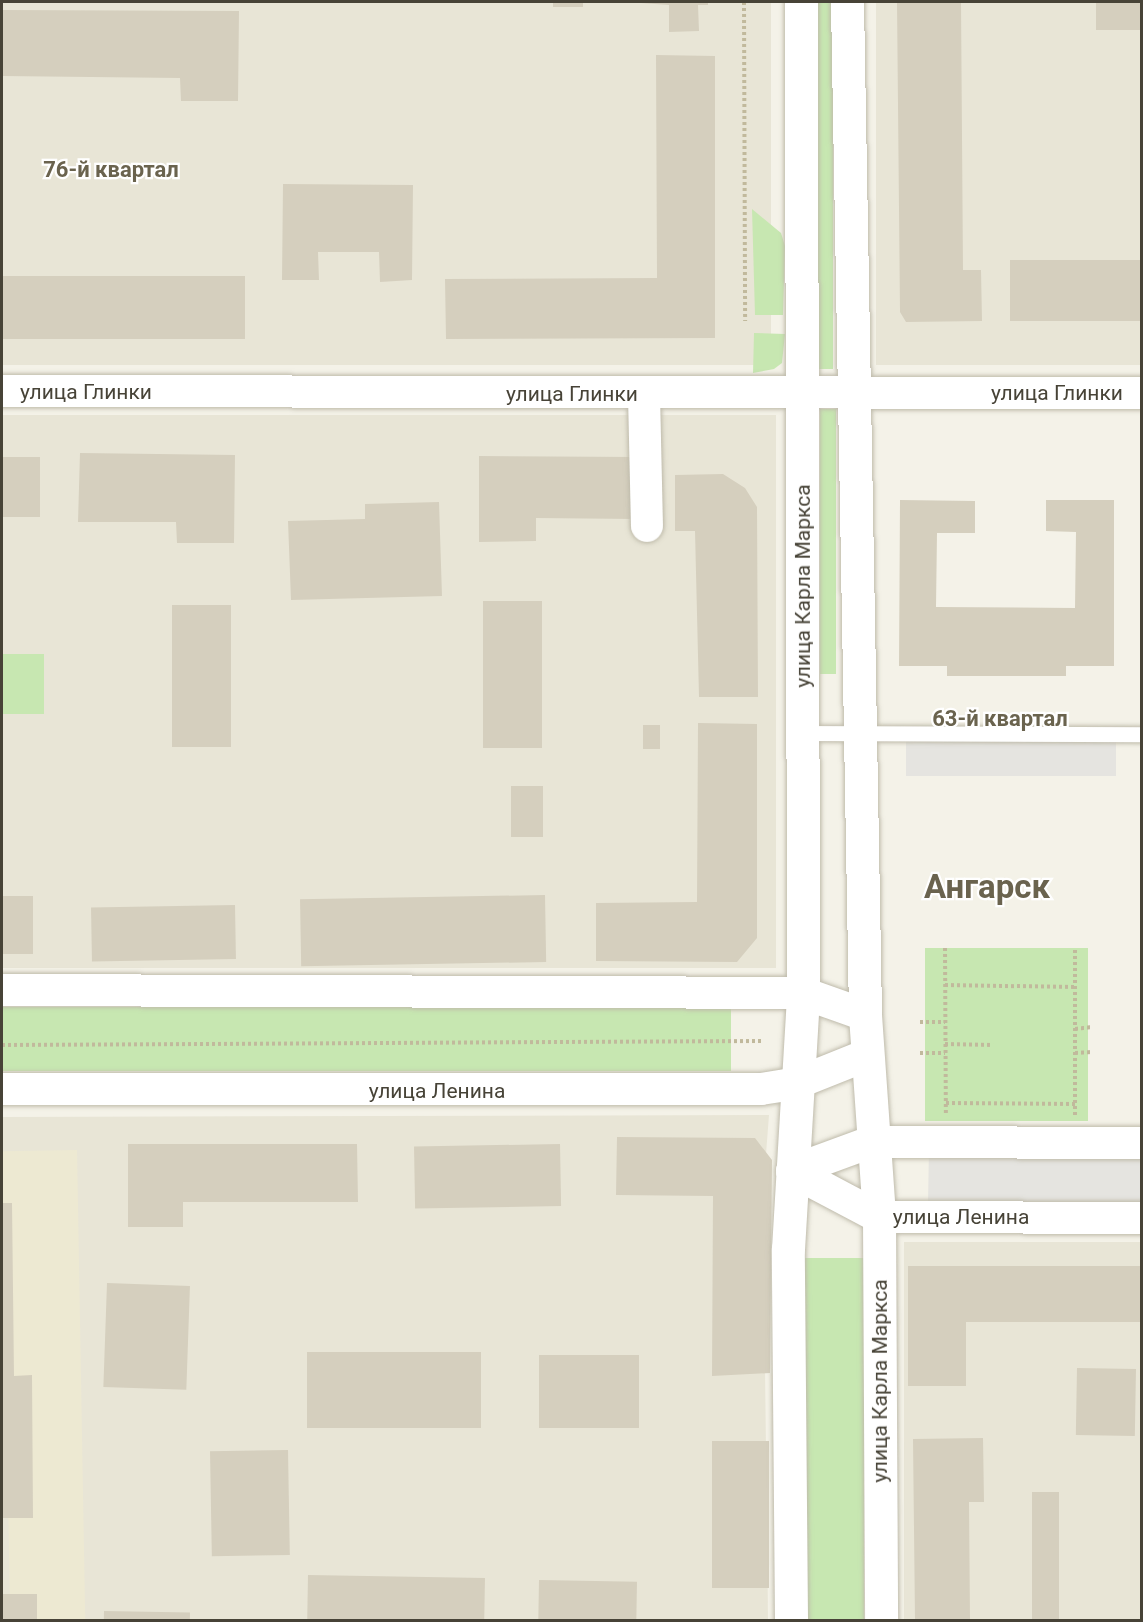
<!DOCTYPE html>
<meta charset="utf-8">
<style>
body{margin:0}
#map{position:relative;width:1143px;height:1622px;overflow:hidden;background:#f4f2e8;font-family:Roboto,sans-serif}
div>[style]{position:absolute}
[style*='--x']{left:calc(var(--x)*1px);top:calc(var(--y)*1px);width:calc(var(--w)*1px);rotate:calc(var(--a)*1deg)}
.residential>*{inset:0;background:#e8e5d6;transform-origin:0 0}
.education>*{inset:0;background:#ede9d2;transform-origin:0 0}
.green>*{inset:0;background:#c7e7b1;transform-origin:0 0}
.parking>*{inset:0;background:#e5e4e0;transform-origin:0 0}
.building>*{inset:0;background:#d5cfbe;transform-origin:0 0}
.path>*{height:4px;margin-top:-2px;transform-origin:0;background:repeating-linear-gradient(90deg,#c1b99c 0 3px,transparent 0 6px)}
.roads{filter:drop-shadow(0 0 2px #bfbbab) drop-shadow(0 0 2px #bfbbab)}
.service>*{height:15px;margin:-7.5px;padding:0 7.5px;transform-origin:7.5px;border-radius:7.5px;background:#fff}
.minor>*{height:32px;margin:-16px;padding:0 16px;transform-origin:16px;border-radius:16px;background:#fff}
.tertiary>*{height:33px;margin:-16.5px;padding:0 16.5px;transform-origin:16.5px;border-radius:16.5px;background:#fff}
span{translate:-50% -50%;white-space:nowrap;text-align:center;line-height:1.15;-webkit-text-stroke:4.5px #fff;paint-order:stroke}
.street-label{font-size:21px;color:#474337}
.neighbourhood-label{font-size:22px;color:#6a634e;font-weight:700}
.town-label{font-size:33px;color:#6a634e;font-weight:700}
.frame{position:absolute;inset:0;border:3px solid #474337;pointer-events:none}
</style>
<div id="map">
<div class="residential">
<i style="left:2px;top:2px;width:769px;height:363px"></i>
<i style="left:876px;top:2px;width:265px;height:363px"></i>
<i style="left:2px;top:415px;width:774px;height:553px"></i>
<i style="clip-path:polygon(769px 1115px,763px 1193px,768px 1620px,2px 1620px,2px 1117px)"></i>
<i style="left:904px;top:1242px;width:237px;height:378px"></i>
</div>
<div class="education">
<i style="left:77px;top:1150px;width:470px;height:75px;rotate:89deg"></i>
</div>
<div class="green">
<i style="left:816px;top:2px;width:17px;height:367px"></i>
<i style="clip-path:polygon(752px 209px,781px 233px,785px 246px,783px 315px,755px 315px)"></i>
<i style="clip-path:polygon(754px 333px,785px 334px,782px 363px,774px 369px,753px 373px)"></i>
<i style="left:820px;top:409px;width:16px;height:265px"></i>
<i style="left:2px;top:654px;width:42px;height:60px"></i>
<i style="left:925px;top:948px;width:163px;height:173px"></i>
<i style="left:2px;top:1007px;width:729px;height:64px"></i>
<i style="left:864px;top:1258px;width:362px;height:60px;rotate:90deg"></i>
</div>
<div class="parking">
<i style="left:906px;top:734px;width:210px;height:42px"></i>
<i style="left:929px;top:1147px;width:212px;height:68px;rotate:1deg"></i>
</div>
<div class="building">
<i style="left:553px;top:2px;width:30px;height:5px"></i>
<i style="clip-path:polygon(627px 2px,708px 2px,708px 5px,698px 5px,699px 31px,669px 32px,669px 5px)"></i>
<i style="clip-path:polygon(897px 2px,961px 2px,963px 270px,981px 270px,982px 321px,906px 322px,900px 312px)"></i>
<i style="left:1096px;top:2px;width:46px;height:28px"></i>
<i style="clip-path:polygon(2px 10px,239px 11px,238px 101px,181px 101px,180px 78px,2px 76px)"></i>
<i style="clip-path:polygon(656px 55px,715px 56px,715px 338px,446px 339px,445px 279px,657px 278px)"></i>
<i style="clip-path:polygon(283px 184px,413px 185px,412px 280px,380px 282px,379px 252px,318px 252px,319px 280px,282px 280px)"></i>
<i style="left:1010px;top:260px;width:132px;height:61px"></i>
<i style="left:245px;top:276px;width:63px;height:243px;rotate:90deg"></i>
<i style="clip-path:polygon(80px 453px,235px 455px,234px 543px,177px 543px,176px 522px,78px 522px)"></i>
<i style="clip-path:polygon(479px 456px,635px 457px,636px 519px,536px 518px,536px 541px,479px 542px)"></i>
<i style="left:2px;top:457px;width:38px;height:60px"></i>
<i style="clip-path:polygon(723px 474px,745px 488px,757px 507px,758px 697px,699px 697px,695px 531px,675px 531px,675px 475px)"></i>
<i style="clip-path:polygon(900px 500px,975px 501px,975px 533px,937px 533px,936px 607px,1075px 608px,1076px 532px,1046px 531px,1046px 500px,1114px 500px,1114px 666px,1066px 666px,1066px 676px,947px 676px,947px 666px,899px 666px)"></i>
<i style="clip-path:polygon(439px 502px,442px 596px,291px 600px,288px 521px,365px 519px,365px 504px)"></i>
<i style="left:483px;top:601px;width:59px;height:147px"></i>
<i style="left:172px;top:605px;width:59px;height:142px"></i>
<i style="clip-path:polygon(698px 723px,757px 724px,757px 938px,737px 962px,596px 961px,596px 903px,697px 902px)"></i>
<i style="left:643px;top:725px;width:17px;height:24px"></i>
<i style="left:543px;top:786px;width:51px;height:32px;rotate:90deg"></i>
<i style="left:545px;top:895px;width:67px;height:245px;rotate:89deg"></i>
<i style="left:2px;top:896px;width:31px;height:58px"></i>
<i style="left:235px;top:905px;width:54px;height:144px;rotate:89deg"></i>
<i style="clip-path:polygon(617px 1137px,755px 1138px,772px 1160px,770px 1373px,712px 1376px,713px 1196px,616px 1195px)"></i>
<i style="clip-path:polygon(128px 1144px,357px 1144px,358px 1202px,183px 1202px,183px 1227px,128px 1227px)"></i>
<i style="left:560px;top:1144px;width:62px;height:146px;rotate:89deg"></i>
<i style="clip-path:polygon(2px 1203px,12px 1203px,14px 1376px,32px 1375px,33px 1518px,2px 1518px)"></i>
<i style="clip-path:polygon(908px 1266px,1142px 1266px,1142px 1322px,966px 1322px,966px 1386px,908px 1386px)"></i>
<i style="left:107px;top:1283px;width:83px;height:104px;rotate:2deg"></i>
<i style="left:307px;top:1352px;width:174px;height:76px"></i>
<i style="left:539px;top:1355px;width:100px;height:73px"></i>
<i style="left:1077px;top:1368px;width:59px;height:67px;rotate:1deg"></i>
<i style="clip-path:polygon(983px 1438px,984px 1502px,969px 1502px,970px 1620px,915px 1620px,913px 1439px)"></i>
<i style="left:769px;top:1441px;width:147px;height:57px;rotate:90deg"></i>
<i style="left:288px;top:1450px;width:105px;height:78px;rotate:89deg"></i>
<i style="left:1032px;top:1492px;width:27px;height:128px"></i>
<i style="left:308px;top:1575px;width:177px;height:45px;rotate:1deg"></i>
<i style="left:539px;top:1580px;width:98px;height:40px;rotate:1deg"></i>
<i style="left:2px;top:1594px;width:35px;height:26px"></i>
<i style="left:104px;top:1611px;width:86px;height:9px;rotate:1deg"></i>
</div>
<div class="path">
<i style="--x:744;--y:2;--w:319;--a:89.8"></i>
<i style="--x:945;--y:948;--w:167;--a:89.7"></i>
<i style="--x:1075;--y:950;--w:165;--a:90"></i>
<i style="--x:945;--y:985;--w:130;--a:0.9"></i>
<i style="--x:920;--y:1022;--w:25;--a:0"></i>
<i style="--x:1075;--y:1029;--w:17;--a:-7"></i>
<i style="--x:945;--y:1044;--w:48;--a:1.2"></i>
<i style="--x:2;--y:1045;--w:759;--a:-0.3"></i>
<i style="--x:920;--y:1053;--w:25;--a:0"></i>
<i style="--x:1075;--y:1053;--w:17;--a:-3"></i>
<i style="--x:946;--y:1103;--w:129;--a:0.4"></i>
</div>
<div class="roads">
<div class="service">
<i style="--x:804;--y:733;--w:337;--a:0.2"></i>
</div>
<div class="minor">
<i style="--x:2;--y:391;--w:1140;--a:0.1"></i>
<i style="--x:644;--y:395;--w:131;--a:88.7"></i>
<i style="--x:2;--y:990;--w:801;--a:0.21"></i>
<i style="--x:803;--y:993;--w:66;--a:19.5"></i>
<i style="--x:2;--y:1089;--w:759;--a:0"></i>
<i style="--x:761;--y:1089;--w:36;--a:-9"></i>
<i style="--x:797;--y:1083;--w:75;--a:-21.8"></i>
<i style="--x:792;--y:1171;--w:98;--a:27.9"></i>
<i style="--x:879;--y:1217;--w:263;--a:0.2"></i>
<i style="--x:792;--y:1171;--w:84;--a:-20.2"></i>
<i style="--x:871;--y:1142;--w:271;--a:0.2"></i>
</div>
<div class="tertiary">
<i style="--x:847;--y:2;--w:1013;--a:88.98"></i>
<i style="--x:865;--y:1015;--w:202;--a:86"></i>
<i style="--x:879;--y:1217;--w:403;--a:89.7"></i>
<i style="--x:791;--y:1620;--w:371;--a:-90.5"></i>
<i style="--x:788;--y:1249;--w:256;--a:-86.6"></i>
<i style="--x:803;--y:993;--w:991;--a:-90.12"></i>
</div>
</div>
<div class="street-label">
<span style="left:86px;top:392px">улица Глинки</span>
<span style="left:1057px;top:393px">улица Глинки</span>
<span style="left:572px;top:394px">улица Глинки</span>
<span style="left:803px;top:586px;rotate:-90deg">улица Карла Маркса</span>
<span style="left:437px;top:1091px">улица Ленина</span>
<span style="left:961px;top:1217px">улица Ленина</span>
<span style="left:880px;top:1381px;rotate:-90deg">улица Карла Маркса</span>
</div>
<div class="neighbourhood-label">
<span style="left:111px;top:170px">76-й квартал</span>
<span style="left:1000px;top:719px">63-й квартал</span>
</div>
<div class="town-label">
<span style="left:987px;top:887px">Ангарск</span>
</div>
<div class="frame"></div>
</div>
